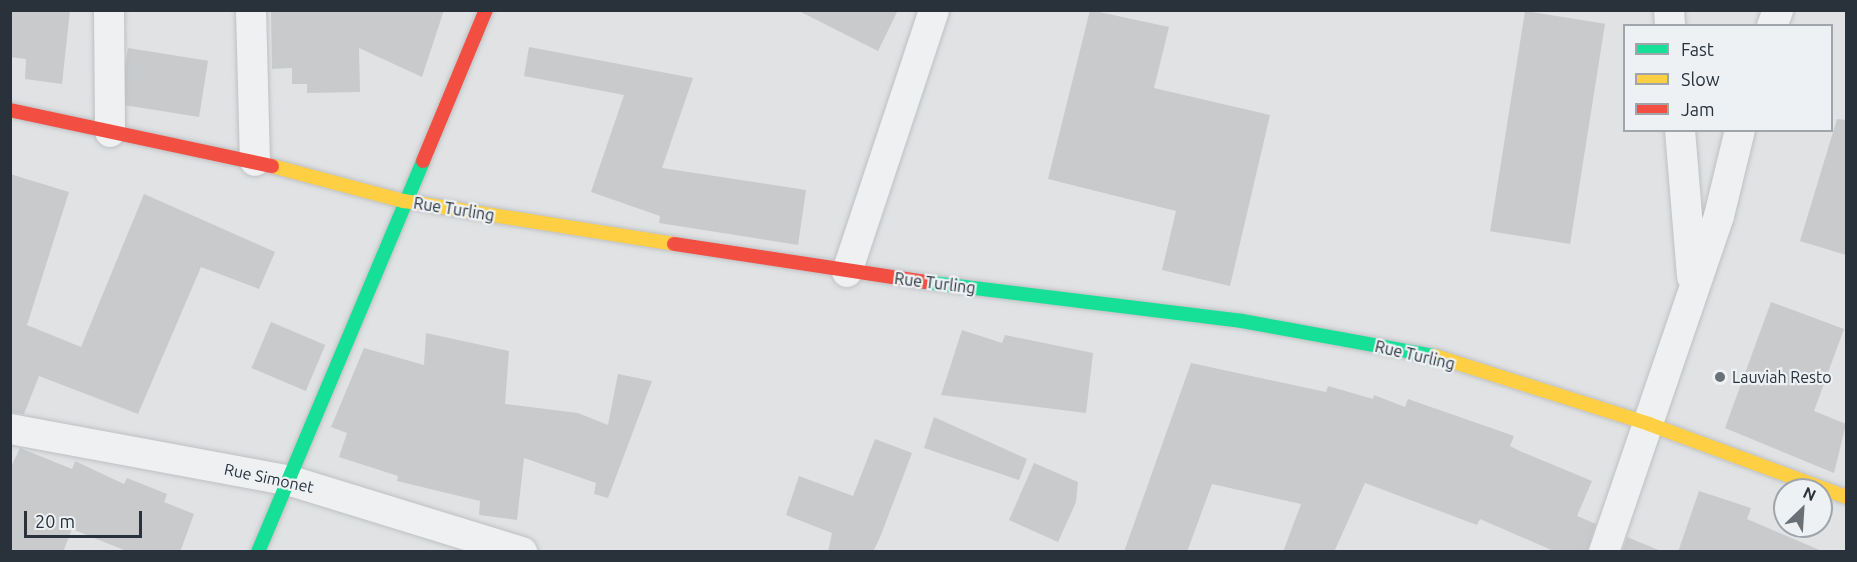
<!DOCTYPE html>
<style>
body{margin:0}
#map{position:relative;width:1857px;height:562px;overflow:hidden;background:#e0e2e4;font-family:Ubuntu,sans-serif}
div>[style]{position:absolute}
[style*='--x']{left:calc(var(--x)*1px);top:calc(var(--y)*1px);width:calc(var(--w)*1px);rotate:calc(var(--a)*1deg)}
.building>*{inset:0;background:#c8cacc;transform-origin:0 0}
.roads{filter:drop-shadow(0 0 2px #bec0c2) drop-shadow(0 0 2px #bec0c2)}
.street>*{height:30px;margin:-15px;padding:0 15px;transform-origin:15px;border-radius:15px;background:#eff0f1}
.fast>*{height:14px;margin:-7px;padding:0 7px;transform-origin:7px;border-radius:7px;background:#16e098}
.slow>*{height:14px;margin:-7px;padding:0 7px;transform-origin:7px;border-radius:7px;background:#ffcf43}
.jam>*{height:14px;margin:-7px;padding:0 7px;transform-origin:7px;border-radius:7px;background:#f24e42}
.dots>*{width:16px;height:16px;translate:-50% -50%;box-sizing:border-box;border:3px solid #edf1f4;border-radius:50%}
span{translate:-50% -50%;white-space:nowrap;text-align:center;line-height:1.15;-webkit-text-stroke:4.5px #edf1f4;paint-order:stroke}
.street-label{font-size:16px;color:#29323b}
.poi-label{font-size:16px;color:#29323b}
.left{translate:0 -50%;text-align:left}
.frame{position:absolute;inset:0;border:12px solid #29323b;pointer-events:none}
.legend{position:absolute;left:1623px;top:24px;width:210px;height:108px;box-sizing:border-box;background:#edf1f4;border:2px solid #9fa5aa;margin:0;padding:8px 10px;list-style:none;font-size:18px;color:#29323b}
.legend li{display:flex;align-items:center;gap:12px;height:30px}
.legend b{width:30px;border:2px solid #9fa5aa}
.north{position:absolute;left:1773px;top:478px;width:60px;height:60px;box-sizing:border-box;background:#edf1f4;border:2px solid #9fa5aa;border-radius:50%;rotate:25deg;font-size:16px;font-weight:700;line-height:24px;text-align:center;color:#29323b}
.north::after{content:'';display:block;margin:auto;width:21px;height:27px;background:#697076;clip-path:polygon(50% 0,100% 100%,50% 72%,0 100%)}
.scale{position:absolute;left:24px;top:511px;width:118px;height:27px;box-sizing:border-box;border:3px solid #29323b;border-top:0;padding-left:8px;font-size:18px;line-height:21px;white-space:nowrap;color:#29323b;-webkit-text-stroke:4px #edf1f4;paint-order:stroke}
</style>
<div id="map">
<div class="building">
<i style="clip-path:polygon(10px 10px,70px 10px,62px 84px,25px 79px,26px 59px,10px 57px)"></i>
<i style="clip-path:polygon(271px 10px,444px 10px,422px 77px,359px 48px,360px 92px,307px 93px,307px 84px,292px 84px,292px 68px,272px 69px)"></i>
<i style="clip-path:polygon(797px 10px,898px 10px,878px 51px)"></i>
<i style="clip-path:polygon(1090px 10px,1169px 27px,1154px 88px,1270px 115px,1230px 286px,1162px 270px,1176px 211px,1048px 179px)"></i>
<i style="left:1525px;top:11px;width:81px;height:223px;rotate:9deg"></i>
<i style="clip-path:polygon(529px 47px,693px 78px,662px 168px,806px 190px,798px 245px,659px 223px,660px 216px,591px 192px,624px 95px,524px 76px)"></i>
<i style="left:128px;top:48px;width:81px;height:57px;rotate:9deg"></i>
<i style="clip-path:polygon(1837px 119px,1846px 120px,1846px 255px,1800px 241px)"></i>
<i style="clip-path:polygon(10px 174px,69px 192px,27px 325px,81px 347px,144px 194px,275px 252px,259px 289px,201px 267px,138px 414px,39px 376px,24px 414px,10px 412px)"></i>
<i style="clip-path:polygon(1771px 302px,1844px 329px,1814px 411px,1846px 424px,1834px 473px,1725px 428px)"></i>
<i style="left:271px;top:322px;width:59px;height:50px;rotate:23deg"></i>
<i style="clip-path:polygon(962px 330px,1002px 343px,1005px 335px,1093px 353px,1086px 413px,941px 395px)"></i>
<i style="clip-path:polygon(426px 333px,509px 351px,505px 404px,578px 413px,608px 425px,618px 374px,652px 381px,608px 498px,594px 494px,596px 483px,524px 458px,517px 520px,479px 515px,480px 501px,397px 481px,398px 476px,339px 457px,347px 433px,331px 427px,364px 348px,424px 365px)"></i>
<i style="clip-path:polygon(1191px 363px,1326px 392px,1328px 386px,1373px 399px,1374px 395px,1405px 407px,1408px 399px,1514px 436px,1510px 446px,1522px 452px,1592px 481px,1577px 516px,1596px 524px,1587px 552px,1556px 552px,1480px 519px,1477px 525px,1365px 483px,1334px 552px,1283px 552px,1301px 504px,1212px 484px,1187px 552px,1124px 552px)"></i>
<i style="clip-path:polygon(934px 417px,1027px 459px,1019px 480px,924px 448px)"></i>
<i style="clip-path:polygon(875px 439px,912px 453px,881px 535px,873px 552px,828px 552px,832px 533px,786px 515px,799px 476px,853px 496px)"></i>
<i style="clip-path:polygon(20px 448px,72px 469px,75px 461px,124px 484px,127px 478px,167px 494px,164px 502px,194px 514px,180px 552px,129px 552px,72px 529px,63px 552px,10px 552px,10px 469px)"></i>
<i style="clip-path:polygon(1034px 463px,1078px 482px,1076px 502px,1058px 542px,1009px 520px)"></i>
<i style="clip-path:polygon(1699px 491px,1751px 508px,1747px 519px,1824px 552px,1678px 552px)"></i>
<i style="clip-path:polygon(1627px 537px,1661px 551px,1661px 552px,1622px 552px)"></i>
</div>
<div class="roads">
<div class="street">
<i style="--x:109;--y:10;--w:122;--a:89.5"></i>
<i style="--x:251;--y:10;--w:151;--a:88.5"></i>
<i style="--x:1669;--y:10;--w:16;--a:86"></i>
<i style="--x:1772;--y:26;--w:17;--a:-69"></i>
<i style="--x:1680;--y:130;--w:147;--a:85.3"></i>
<i style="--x:847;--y:272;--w:276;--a:-71.6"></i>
<i style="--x:10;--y:429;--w:286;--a:10.5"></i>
<i style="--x:291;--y:481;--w:242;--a:17.1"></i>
<i style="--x:1604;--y:552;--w:355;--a:-71.1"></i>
<i style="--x:1719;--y:216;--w:89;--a:-76.3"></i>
</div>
<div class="fast">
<i style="--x:925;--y:282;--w:319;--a:7"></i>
<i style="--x:1242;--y:321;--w:196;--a:10.3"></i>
<i style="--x:258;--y:552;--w:424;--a:-67.1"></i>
</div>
<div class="slow">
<i style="--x:272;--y:166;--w:137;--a:14.9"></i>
<i style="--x:404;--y:201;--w:273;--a:9"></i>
<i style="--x:1435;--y:356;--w:225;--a:17.6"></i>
<i style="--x:1649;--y:424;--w:210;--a:20.3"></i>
</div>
<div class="jam">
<i style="--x:10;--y:110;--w:268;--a:12.1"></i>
<i style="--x:423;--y:161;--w:164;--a:-67.4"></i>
<i style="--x:674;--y:244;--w:254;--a:8.6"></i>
</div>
</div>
<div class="dots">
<i style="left:1720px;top:377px;background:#697076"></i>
</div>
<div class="street-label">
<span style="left:454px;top:209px;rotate:9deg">Rue Turling</span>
<span style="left:935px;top:283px;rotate:7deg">Rue Turling</span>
<span style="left:1415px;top:355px;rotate:13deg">Rue Turling</span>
<span style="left:269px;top:478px;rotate:12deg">Rue Simonet</span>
</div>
<div class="poi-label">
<span class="left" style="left:1732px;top:377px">Lauviah Resto</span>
</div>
<div class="frame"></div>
<ul class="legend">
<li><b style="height:8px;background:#16e098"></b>Fast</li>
<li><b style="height:8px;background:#ffcf43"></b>Slow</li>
<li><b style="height:8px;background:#f24e42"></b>Jam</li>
</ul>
<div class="north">N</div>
<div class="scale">20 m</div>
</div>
